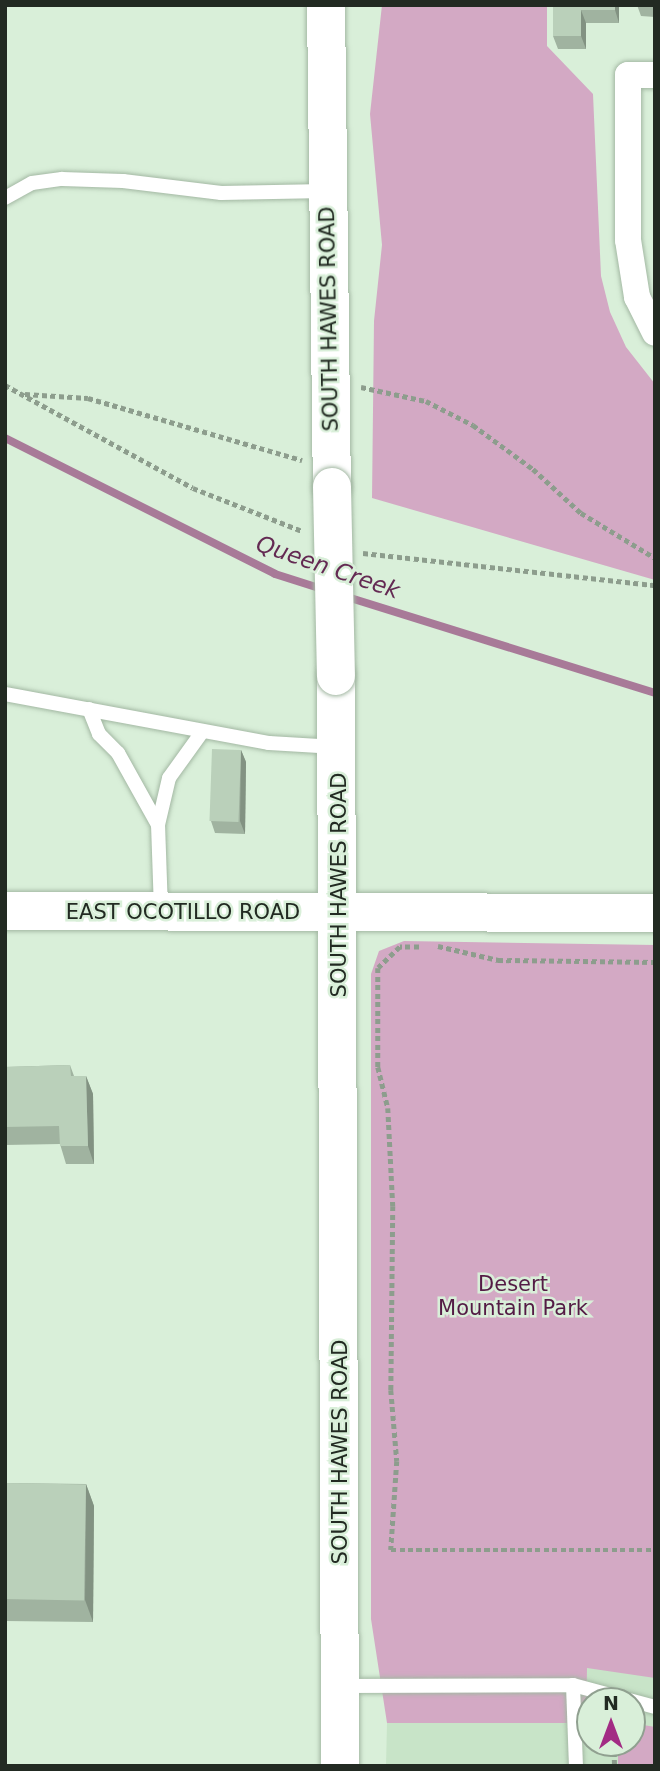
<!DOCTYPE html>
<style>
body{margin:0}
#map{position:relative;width:660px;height:1771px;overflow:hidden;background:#d9efd9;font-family:"DejaVu Sans",sans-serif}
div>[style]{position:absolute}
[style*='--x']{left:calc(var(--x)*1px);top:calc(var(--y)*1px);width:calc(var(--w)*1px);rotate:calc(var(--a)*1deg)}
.built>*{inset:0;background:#c8e4c8}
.green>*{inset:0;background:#d3a9c4}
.stream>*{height:8px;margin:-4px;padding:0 4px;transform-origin:4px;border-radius:4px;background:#a87a98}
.path>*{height:4.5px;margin-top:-2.25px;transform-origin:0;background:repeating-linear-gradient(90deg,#8d9d8d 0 5px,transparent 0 8.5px)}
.roads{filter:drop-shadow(0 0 2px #a3b8a3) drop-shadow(0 0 2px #a3b8a3)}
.service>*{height:14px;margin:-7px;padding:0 7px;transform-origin:7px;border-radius:7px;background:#fff}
.minor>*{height:26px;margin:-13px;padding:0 13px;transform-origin:13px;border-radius:13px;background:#fff}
.secondary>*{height:38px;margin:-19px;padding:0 19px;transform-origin:19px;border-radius:19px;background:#fff}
.bridges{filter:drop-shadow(0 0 2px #a3b8a3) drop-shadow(0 0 2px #a3b8a3)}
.secondary-bridge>*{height:38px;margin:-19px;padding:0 19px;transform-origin:19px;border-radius:19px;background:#fff}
.wall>*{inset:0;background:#a0b3a0}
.shaded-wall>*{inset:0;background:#829282}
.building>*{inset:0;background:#bad0ba;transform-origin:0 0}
span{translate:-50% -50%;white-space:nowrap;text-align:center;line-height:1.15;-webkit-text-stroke:5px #d9efd9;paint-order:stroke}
.street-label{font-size:21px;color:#222a22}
.park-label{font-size:21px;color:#541b45}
.water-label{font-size:23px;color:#642a53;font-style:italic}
.frame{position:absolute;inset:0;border:7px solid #222a22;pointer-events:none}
.north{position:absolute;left:576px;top:1687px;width:70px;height:70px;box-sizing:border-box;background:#d9efd9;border:2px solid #90a090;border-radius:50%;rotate:0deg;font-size:19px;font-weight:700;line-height:28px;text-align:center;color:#222a22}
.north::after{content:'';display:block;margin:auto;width:24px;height:32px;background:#a22b84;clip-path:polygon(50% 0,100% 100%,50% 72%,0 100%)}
</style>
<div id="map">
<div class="built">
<i style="clip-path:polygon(evenodd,586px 1668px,655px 1668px,655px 1766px,386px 1766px,387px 1723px,586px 1723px,586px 1668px,590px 1701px,632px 1701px,632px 1743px,590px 1743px,590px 1701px)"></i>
</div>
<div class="green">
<i style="clip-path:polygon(382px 5px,547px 5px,547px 46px,593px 94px,601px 276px,610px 312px,626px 347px,655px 384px,655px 580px,372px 498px,374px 321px,382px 245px,370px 114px)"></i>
<i style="clip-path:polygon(404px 941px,655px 945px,655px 1678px,587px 1668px,586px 1723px,387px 1723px,371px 1619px,371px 974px,379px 951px)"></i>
<i style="clip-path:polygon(632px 1723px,655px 1727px,655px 1766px,618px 1766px,618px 1743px,632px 1743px)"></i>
</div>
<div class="stream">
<i style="--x:5;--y:438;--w:302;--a:26.7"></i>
<i style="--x:275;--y:574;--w:52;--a:17.7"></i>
<i style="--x:344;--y:596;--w:326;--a:17.3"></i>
</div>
<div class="path">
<i style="--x:5;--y:385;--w:214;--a:28.7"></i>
<i style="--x:193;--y:488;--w:117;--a:21.5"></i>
<i style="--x:361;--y:387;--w:66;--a:12.2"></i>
<i style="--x:426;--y:401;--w:53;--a:27.1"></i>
<i style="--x:473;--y:425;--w:74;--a:36.3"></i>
<i style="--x:533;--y:469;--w:65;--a:42.5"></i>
<i style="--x:581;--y:513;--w:87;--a:31.3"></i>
<i style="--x:25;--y:394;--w:63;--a:3.6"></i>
<i style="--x:88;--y:398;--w:223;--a:16.2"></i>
<i style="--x:363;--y:553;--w:294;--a:6.3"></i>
<i style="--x:438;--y:946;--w:62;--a:13.1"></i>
<i style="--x:498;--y:960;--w:157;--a:0.7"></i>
<i style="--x:419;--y:947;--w:19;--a:180"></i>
<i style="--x:400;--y:947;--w:30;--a:136"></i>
<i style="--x:378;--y:968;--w:99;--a:90"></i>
<i style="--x:378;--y:1067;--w:42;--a:76.3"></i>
<i style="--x:388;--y:1108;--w:98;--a:87.1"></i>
<i style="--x:393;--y:1206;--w:184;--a:90.6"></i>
<i style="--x:391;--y:1390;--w:71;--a:85.2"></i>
<i style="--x:397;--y:1461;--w:89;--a:93.9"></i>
<i style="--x:391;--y:1550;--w:264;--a:0"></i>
<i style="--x:614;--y:1743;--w:23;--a:88"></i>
</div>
<div class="roads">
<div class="service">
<i style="--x:5;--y:198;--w:31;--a:-29"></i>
<i style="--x:32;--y:183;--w:30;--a:-8"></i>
<i style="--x:62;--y:179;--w:61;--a:1.9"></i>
<i style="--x:123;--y:181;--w:99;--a:7"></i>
<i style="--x:221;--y:193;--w:105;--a:-1.1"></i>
<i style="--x:5;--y:694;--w:269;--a:10.5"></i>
<i style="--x:269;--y:743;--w:67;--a:3.4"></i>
<i style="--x:89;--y:709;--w:27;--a:68"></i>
<i style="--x:99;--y:734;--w:27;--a:45"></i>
<i style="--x:118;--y:753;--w:82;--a:60.9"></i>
<i style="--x:161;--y:910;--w:85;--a:-92"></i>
<i style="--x:158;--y:825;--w:48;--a:-76.8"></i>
<i style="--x:169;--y:778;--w:57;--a:-54.3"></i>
<i style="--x:573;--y:1685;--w:85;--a:15"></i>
<i style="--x:340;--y:1686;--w:233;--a:-0.2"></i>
<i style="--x:573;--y:1685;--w:81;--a:87.9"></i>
</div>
<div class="minor">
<i style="--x:655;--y:75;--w:27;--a:180"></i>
<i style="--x:628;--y:75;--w:165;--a:90"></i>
<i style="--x:628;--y:240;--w:58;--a:81"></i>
<i style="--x:637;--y:297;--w:40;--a:63.4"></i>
</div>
<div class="secondary">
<i style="--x:326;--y:5;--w:482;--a:89.3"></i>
<i style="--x:336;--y:676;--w:1090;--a:89.79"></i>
<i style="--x:5;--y:911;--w:650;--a:0.18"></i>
</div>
</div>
<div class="bridges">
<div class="secondary-bridge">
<i style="--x:332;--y:487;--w:189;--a:88.8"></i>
</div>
</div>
<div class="wall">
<i style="clip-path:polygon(553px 5px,619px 5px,619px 23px,586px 23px,586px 49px,558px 49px,553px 36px)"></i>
<i style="clip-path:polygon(637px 5px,655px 5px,655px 17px,641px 16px)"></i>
<i style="clip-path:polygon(241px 750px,246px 762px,245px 834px,215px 833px,211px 821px)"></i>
<i style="clip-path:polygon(70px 1065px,74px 1076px,86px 1076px,93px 1094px,94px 1164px,66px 1164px,60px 1144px,5px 1145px,5px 1067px)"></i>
<i style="clip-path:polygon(5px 1483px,86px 1484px,94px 1506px,93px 1622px,5px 1621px)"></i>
</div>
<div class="shaded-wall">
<i style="clip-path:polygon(615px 5px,619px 5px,619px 23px,615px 10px)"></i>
<i style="clip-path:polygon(581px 10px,586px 23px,586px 49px,581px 36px)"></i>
<i style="clip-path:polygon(241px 750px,246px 762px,245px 834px,240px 821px)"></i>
<i style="clip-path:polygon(86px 1076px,93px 1094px,94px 1164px,88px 1146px)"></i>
<i style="clip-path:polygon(86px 1484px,94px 1506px,93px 1622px,85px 1600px)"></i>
</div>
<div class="building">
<i style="clip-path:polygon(553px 5px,615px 5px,615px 10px,581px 10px,581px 36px,553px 36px)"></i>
<i style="left:212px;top:749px;width:29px;height:72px;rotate:2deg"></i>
<i style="clip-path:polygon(70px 1065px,71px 1076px,86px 1076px,88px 1146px,60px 1146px,59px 1126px,5px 1127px,5px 1067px)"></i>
<i style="left:5px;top:1483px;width:81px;height:116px;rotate:1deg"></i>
</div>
<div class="street-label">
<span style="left:329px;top:319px;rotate:-91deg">SOUTH HAWES ROAD</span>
<span style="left:339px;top:885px;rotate:-90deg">SOUTH HAWES ROAD</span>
<span style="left:183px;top:912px">EAST OCOTILLO ROAD</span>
<span style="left:340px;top:1452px;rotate:-90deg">SOUTH HAWES ROAD</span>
</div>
<div class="park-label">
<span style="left:513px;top:1296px">Desert<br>Mountain Park</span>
</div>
<div class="water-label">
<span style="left:328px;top:567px;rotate:19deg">Queen Creek</span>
</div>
<div class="frame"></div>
<div class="north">N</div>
</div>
